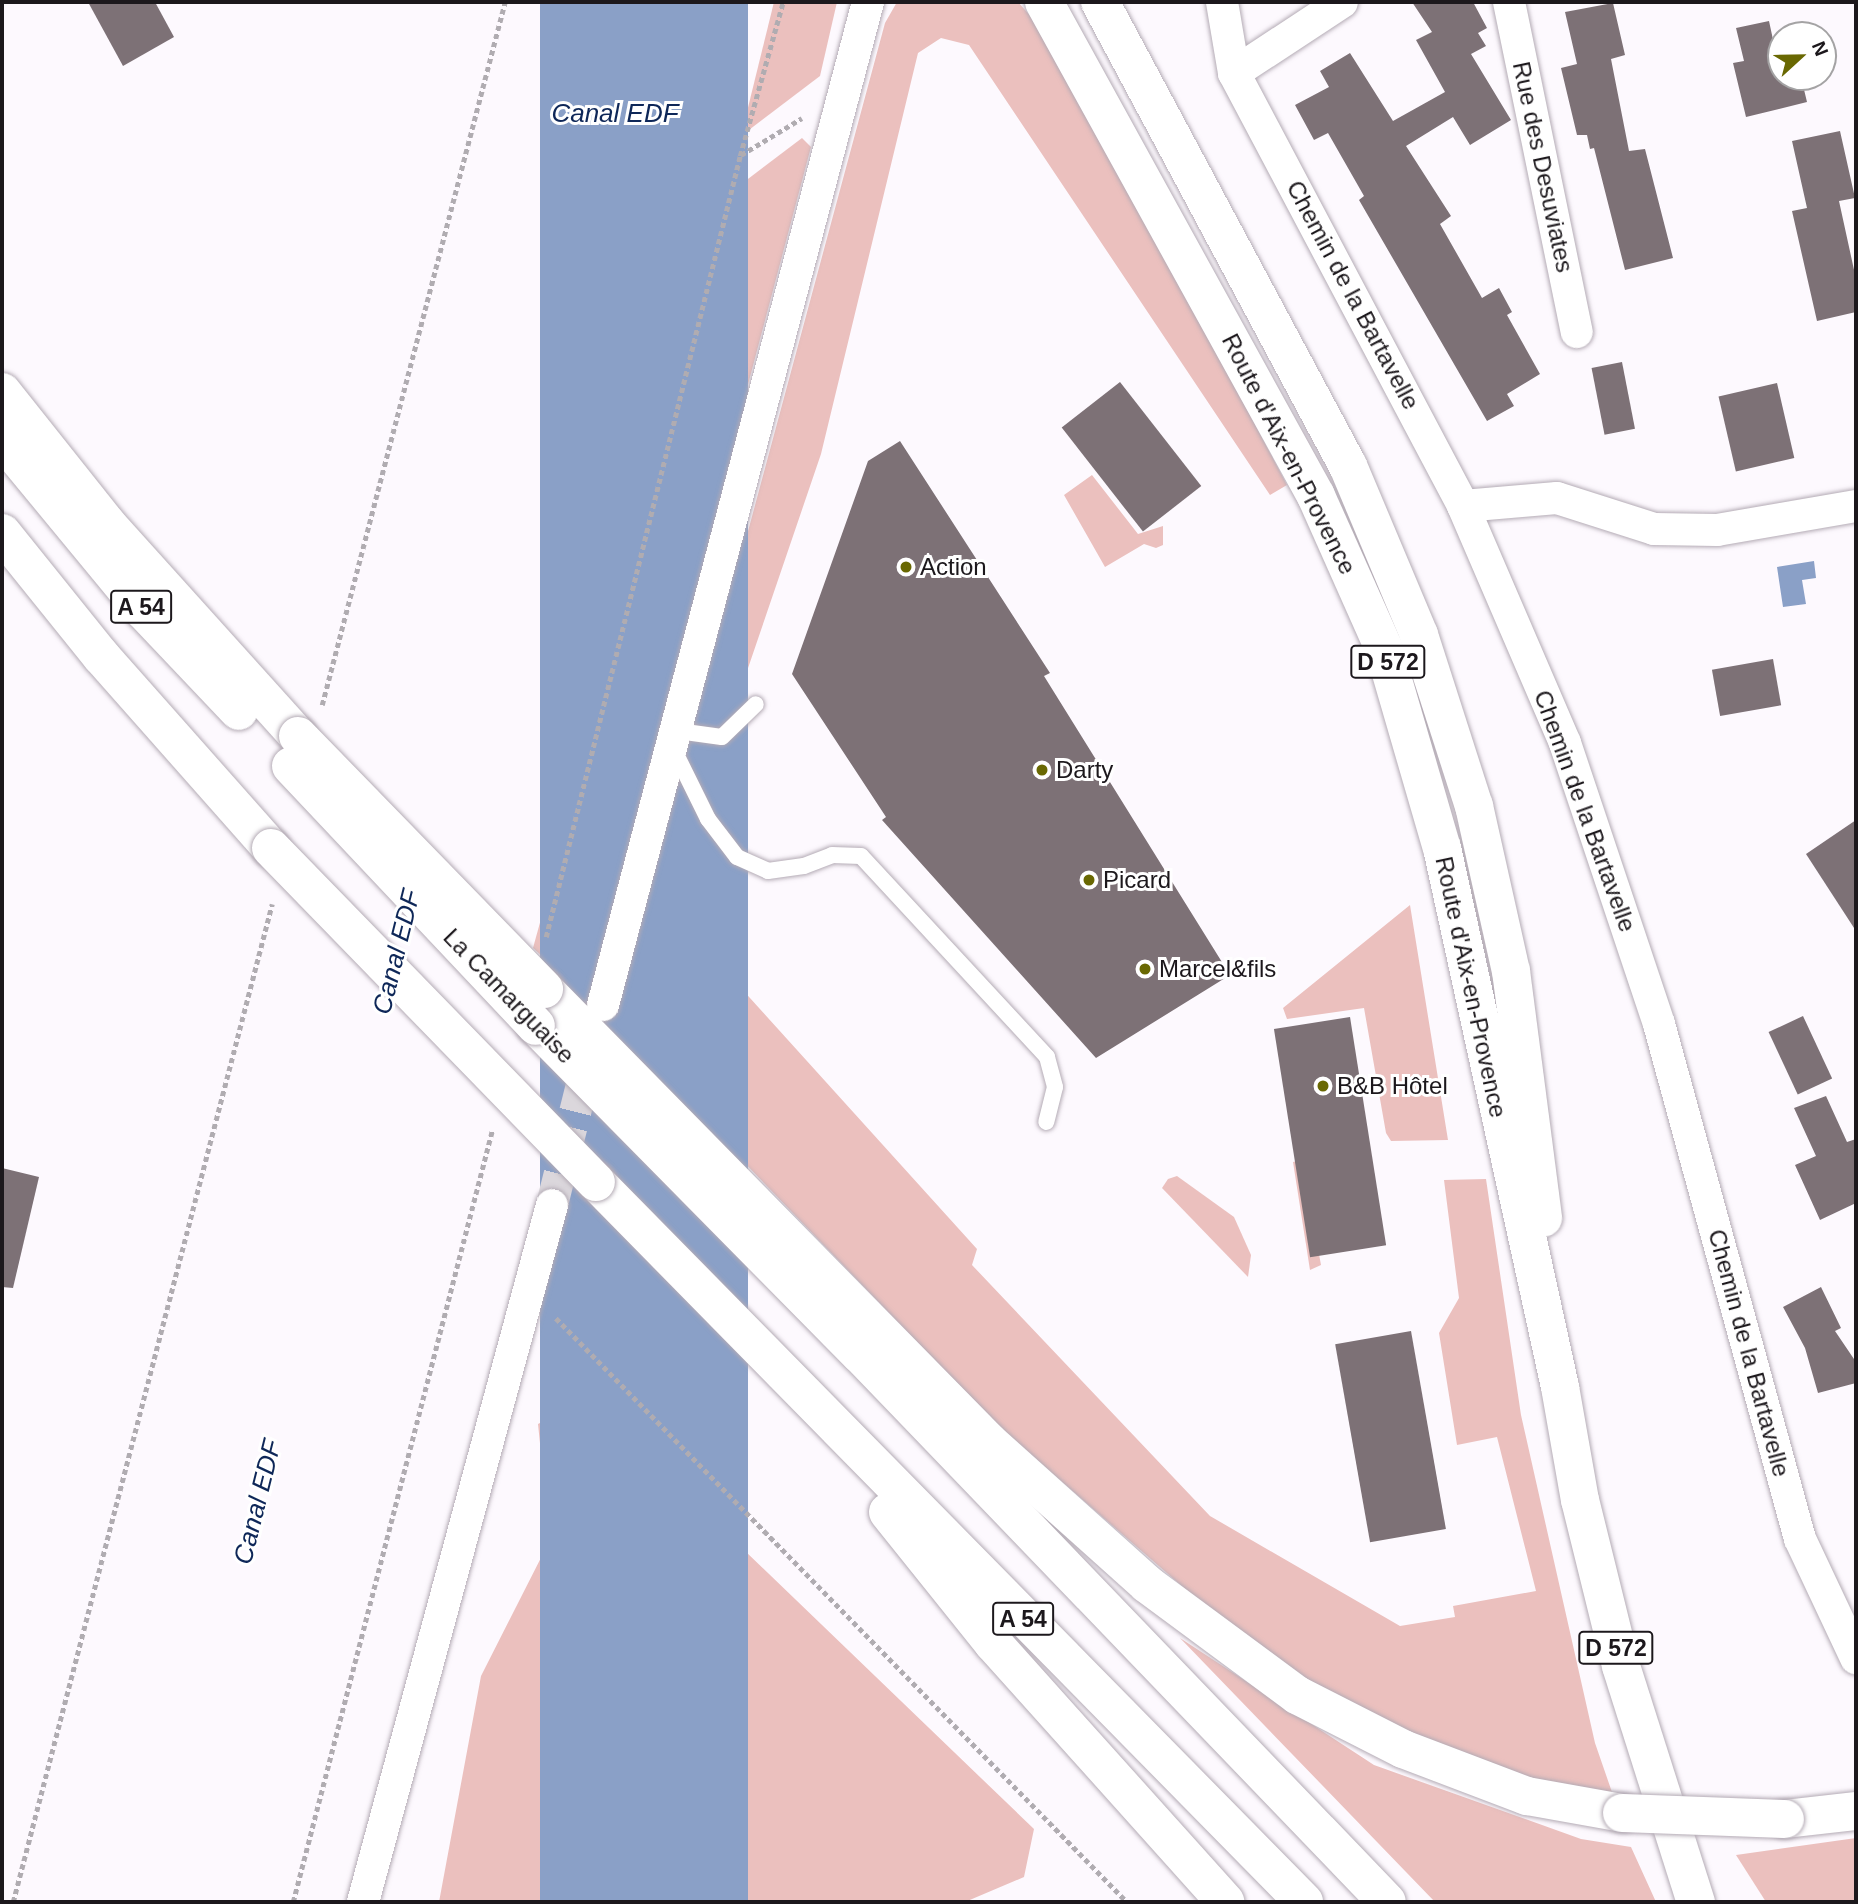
<!DOCTYPE html>
<meta charset="utf-8">
<style>
body{margin:0}
#map{position:relative;width:1858px;height:1904px;overflow:hidden;background:#fdf9fe;font-family:Helvetica,sans-serif}
div>[style]{position:absolute}
[style*='--x']{left:calc(var(--x)*1px);top:calc(var(--y)*1px);width:calc(var(--w)*1px);rotate:calc(var(--a)*1deg)}
.green>*{inset:0;background:#ebc0be}
.water>*{inset:0;background:#8aa0c7;transform-origin:0 0}
.pier>*{inset:0;background:#fdf9fe}
.building>*{inset:0;background:#7d7176;transform-origin:0 0}
.street-tunnel>*{height:32px;margin-top:-16px;transform-origin:0;background:repeating-linear-gradient(90deg,#dbd7dc 0 32px,transparent 0 48px)}
.path>*{height:4.5px;margin-top:-2.25px;transform-origin:0;background:repeating-linear-gradient(90deg,#b0acb1 0 5px,transparent 0 8.5px)}
.roads{filter:drop-shadow(0 0 2px #b4abb5) drop-shadow(0 0 2px #b4abb5)}
.lane>*{height:16px;margin:-8px;padding:0 8px;transform-origin:8px;border-radius:8px;background:#fff}
.street>*{height:32px;margin:-16px;padding:0 16px;transform-origin:16px;border-radius:16px;background:#fff}
.primary>*{height:38px;margin:-19px;padding:0 19px;transform-origin:19px;border-radius:19px;background:#fff}
.highway>*{height:38px;margin:-19px;padding:0 19px;transform-origin:19px;border-radius:19px;background:#fff}
.bridges{filter:drop-shadow(0 0 2px #b4abb5) drop-shadow(0 0 2px #b4abb5)}
.highway-bridge>*{height:38px;margin:-19px;padding:0 19px;transform-origin:19px;border-radius:19px;background:#fff}
.dots>*{width:19px;height:19px;translate:-50% -50%;box-sizing:border-box;border:4px solid #fff;border-radius:50%}
span{translate:-50% -50%;white-space:nowrap;text-align:center;line-height:1.15;-webkit-text-stroke:6px #fff;paint-order:stroke}
.shield-label span{padding:2px 5px;background:#fff;border:2px solid;border-radius:5px;-webkit-text-stroke-width:0}
.shield-label{font-size:23px;color:#1c181c;font-weight:700}
.street-label{font-size:24px;color:#1c181c}
.poi-label{font-size:24px;color:#1c181c}
.left{translate:0 -50%;text-align:left}
.water-label{font-size:26px;color:#0e2758;font-style:italic}
.frame{position:absolute;inset:0;border:4px solid #1c181c;pointer-events:none}
.north{position:absolute;left:1767px;top:21px;width:70px;height:70px;box-sizing:border-box;background:#fff;border:2px solid #a4a3a4;border-radius:50%;rotate:68deg;font-size:19px;font-weight:700;line-height:28px;text-align:center;color:#1c181c}
.north::after{content:'';display:block;margin:auto;width:24px;height:32px;background:#696802;clip-path:polygon(50% 0,100% 100%,50% 72%,0 100%)}
</style>
<div id="map">
<div class="green">
<i style="clip-path:polygon(774px 2px,837px 2px,820px 76px,741px 136px)"></i>
<i style="clip-path:polygon(897px 2px,1018px 2px,1033px 19px,1104px 139px,1287px 485px,1270px 495px,969px 45px,941px 38px,918px 53px,821px 454px,732px 715px,699px 713px,885px 23px)"></i>
<i style="clip-path:polygon(802px 138px,811px 147px,586px 996px,533px 948px,744px 182px)"></i>
<i style="clip-path:polygon(1092px 475px,1138px 534px,1163px 526px,1163px 545px,1156px 548px,1144px 544px,1105px 567px,1064px 495px)"></i>
<i style="clip-path:polygon(1410px 905px,1448px 1140px,1391px 1141px,1386px 1133px,1364px 1008px,1287px 1019px,1283px 1008px)"></i>
<i style="clip-path:polygon(674px 914px,977px 1249px,972px 1265px,1210px 1516px,1400px 1626px,1455px 1617px,1453px 1606px,1536px 1591px,1497px 1437px,1457px 1445px,1439px 1333px,1459px 1298px,1444px 1180px,1486px 1179px,1521px 1415px,1595px 1743px,1614px 1798px,1529px 1782px,1448px 1754px,1327px 1695px,1237px 1634px,999px 1427px,603px 1016px,621px 955px)"></i>
<i style="clip-path:polygon(1301px 1160px,1321px 1265px,1310px 1270px,1293px 1162px)"></i>
<i style="clip-path:polygon(1177px 1176px,1234px 1217px,1251px 1255px,1248px 1277px,1162px 1188px,1168px 1179px)"></i>
<i style="clip-path:polygon(587px 1399px,1034px 1829px,1024px 1877px,965px 1902px,439px 1902px,481px 1676px,550px 1540px,538px 1424px)"></i>
<i style="clip-path:polygon(1180px 1638px,1374px 1765px,1581px 1839px,1631px 1847px,1656px 1902px,1435px 1902px)"></i>
<i style="clip-path:polygon(1856px 1838px,1856px 1902px,1766px 1902px,1736px 1855px)"></i>
</div>
<div class="water">
<i style="left:540px;top:2px;width:208px;height:1961px"></i>
<i style="clip-path:polygon(1814px 561px,1816px 578px,1802px 580px,1806px 604px,1783px 607px,1777px 567px)"></i>
</div>
<div class="pier">
<i style="clip-path:polygon(344px 754px,512px 936px,469px 1104px,299px 930px)"></i>
</div>
<div class="building">
<i style="clip-path:polygon(88px 2px,155px 2px,174px 37px,123px 66px)"></i>
<i style="clip-path:polygon(1412px 2px,1473px 2px,1487px 28px,1478px 33px,1486px 46px,1471px 54px,1511px 120px,1470px 145px,1453px 117px,1406px 146px,1451px 216px,1440px 224px,1482px 298px,1499px 288px,1512px 312px,1507px 315px,1540px 374px,1507px 394px,1514px 406px,1487px 421px,1359px 200px,1364px 196px,1328px 133px,1314px 140px,1295px 105px,1329px 87px,1320px 71px,1350px 53px,1393px 121px,1445px 92px,1416px 40px,1432px 32px)"></i>
<i style="clip-path:polygon(1613px 3px,1625px 55px,1611px 59px,1629px 151px,1645px 149px,1673px 258px,1625px 270px,1594px 148px,1590px 149px,1587px 135px,1577px 135px,1561px 68px,1577px 64px,1565px 12px)"></i>
<i style="clip-path:polygon(1769px 21px,1781px 77px,1801px 77px,1807px 102px,1746px 117px,1733px 63px,1744px 61px,1736px 28px)"></i>
<i style="clip-path:polygon(1840px 131px,1855px 198px,1839px 201px,1856px 279px,1856px 312px,1817px 321px,1792px 211px,1807px 208px,1792px 141px)"></i>
<i style="left:1622px;top:362px;width:68px;height:31px;rotate:79deg"></i>
<i style="left:1120px;top:382px;width:132px;height:74px;rotate:52deg"></i>
<i style="left:1777px;top:383px;width:77px;height:60px;rotate:77deg"></i>
<i style="clip-path:polygon(900px 441px,1050px 673px,1044px 676px,1230px 975px,1096px 1058px,882px 820px,886px 817px,792px 674px,868px 461px)"></i>
<i style="left:1773px;top:659px;width:47px;height:62px;rotate:80deg"></i>
<i style="clip-path:polygon(1856px 820px,1856px 931px,1806px 854px)"></i>
<i style="left:1803px;top:1016px;width:69px;height:38px;rotate:65deg"></i>
<i style="left:1350px;top:1017px;width:231px;height:77px;rotate:81deg"></i>
<i style="clip-path:polygon(1826px 1096px,1847px 1142px,1856px 1139px,1856px 1203px,1820px 1220px,1795px 1165px,1816px 1156px,1794px 1108px)"></i>
<i style="clip-path:polygon(2px 1168px,39px 1177px,13px 1288px,2px 1287px)"></i>
<i style="clip-path:polygon(1821px 1287px,1841px 1328px,1835px 1331px,1856px 1362px,1856px 1383px,1818px 1393px,1805px 1348px,1783px 1307px)"></i>
<i style="left:1411px;top:1331px;width:201px;height:77px;rotate:80deg"></i>
</div>
<div class="street-tunnel">
<i style="--x:552;--y:1205;--w:153;--a:-76"></i>
</div>
<div class="path">
<i style="--x:741;--y:155;--w:71;--a:-31.2"></i>
<i style="--x:322;--y:705;--w:726;--a:-75.41"></i>
<i style="--x:546;--y:937;--w:805;--a:-76.05"></i>
<i style="--x:740;--y:156;--w:160;--a:-74.4"></i>
<i style="--x:556;--y:1318;--w:817;--a:45.64"></i>
<i style="--x:13;--y:1902;--w:1031;--a:-75.45"></i>
<i style="--x:293;--y:1902;--w:796;--a:-75.53"></i>
</div>
<div class="roads">
<div class="lane">
<i style="--x:678;--y:731;--w:44;--a:7.8"></i>
<i style="--x:722;--y:737;--w:47;--a:-44.1"></i>
<i style="--x:674;--y:750;--w:77;--a:63.8"></i>
<i style="--x:708;--y:819;--w:48;--a:52.7"></i>
<i style="--x:737;--y:857;--w:34;--a:24"></i>
<i style="--x:768;--y:871;--w:36;--a:-8"></i>
<i style="--x:804;--y:866;--w:30;--a:-21"></i>
<i style="--x:832;--y:855;--w:29;--a:2"></i>
<i style="--x:861;--y:856;--w:274;--a:47.2"></i>
<i style="--x:1047;--y:1057;--w:31;--a:75"></i>
<i style="--x:1055;--y:1087;--w:36;--a:104"></i>
</div>
<div class="street">
<i style="--x:1222;--y:2;--w:72;--a:80.4"></i>
<i style="--x:1234;--y:73;--w:490;--a:62.1"></i>
<i style="--x:1463;--y:506;--w:258;--a:66.7"></i>
<i style="--x:1565;--y:743;--w:296;--a:71.5"></i>
<i style="--x:1659;--y:1024;--w:534;--a:74.69"></i>
<i style="--x:1800;--y:1539;--w:132;--a:64.8"></i>
<i style="--x:1509;--y:2;--w:337;--a:78.4"></i>
<i style="--x:1234;--y:73;--w:129;--a:-33.3"></i>
<i style="--x:1463;--y:506;--w:94;--a:-4.9"></i>
<i style="--x:1557;--y:498;--w:102;--a:17.7"></i>
<i style="--x:1654;--y:529;--w:63;--a:0.9"></i>
<i style="--x:1717;--y:530;--w:141;--a:-9.8"></i>
<i style="--x:603;--y:1005;--w:1037;--a:-75.2"></i>
<i style="--x:363;--y:1902;--w:722;--a:-74.83"></i>
</div>
<div class="primary">
<i style="--x:1044;--y:2;--w:564;--a:61.16"></i>
<i style="--x:1316;--y:496;--w:167;--a:66"></i>
<i style="--x:1384;--y:649;--w:207;--a:73.8"></i>
<i style="--x:1442;--y:848;--w:552;--a:77.65"></i>
<i style="--x:1560;--y:1387;--w:115;--a:80"></i>
<i style="--x:1580;--y:1500;--w:171;--a:76.1"></i>
<i style="--x:1621;--y:1666;--w:248;--a:72.4"></i>
<i style="--x:1100;--y:2;--w:526;--a:61.88"></i>
<i style="--x:1348;--y:466;--w:183;--a:67.2"></i>
<i style="--x:1419;--y:635;--w:180;--a:72.2"></i>
<i style="--x:1474;--y:806;--w:169;--a:77.4"></i>
<i style="--x:1511;--y:971;--w:249;--a:82.6"></i>
</div>
<div class="highway">
<i style="--x:2;--y:392;--w:169;--a:51.5"></i>
<i style="--x:107;--y:524;--w:285;--a:48"></i>
<i style="--x:2;--y:439;--w:222;--a:50.5"></i>
<i style="--x:143;--y:610;--w:139;--a:46.5"></i>
<i style="--x:2;--y:533;--w:158;--a:51.2"></i>
<i style="--x:101;--y:656;--w:256;--a:48.5"></i>
<i style="--x:544;--y:989;--w:635;--a:45.51"></i>
<i style="--x:989;--y:1442;--w:212;--a:41.9"></i>
<i style="--x:1147;--y:1584;--w:187;--a:36.5"></i>
<i style="--x:1297;--y:1695;--w:119;--a:27"></i>
<i style="--x:1403;--y:1749;--w:133;--a:20.8"></i>
<i style="--x:1527;--y:1796;--w:97;--a:10.1"></i>
<i style="--x:536;--y:1026;--w:461;--a:45.4"></i>
<i style="--x:860;--y:1354;--w:760;--a:46.12"></i>
<i style="--x:596;--y:1182;--w:1010;--a:45.48"></i>
<i style="--x:888;--y:1512;--w:168;--a:51.3"></i>
<i style="--x:993;--y:1643;--w:348;--a:48.1"></i>
<i style="--x:1785;--y:1819;--w:71;--a:-6.4"></i>
</div>
</div>
<div class="bridges">
<div class="highway-bridge">
<i style="--x:298;--y:736;--w:353;--a:45.8"></i>
<i style="--x:291;--y:766;--w:357;--a:46.7"></i>
<i style="--x:271;--y:848;--w:466;--a:45.8"></i>
<i style="--x:1622;--y:1813;--w:163;--a:2.1"></i>
</div>
</div>
<div class="dots">
<i style="left:906px;top:567px;background:#696802"></i>
<i style="left:1042px;top:770px;background:#696802"></i>
<i style="left:1089px;top:880px;background:#696802"></i>
<i style="left:1145px;top:969px;background:#696802"></i>
<i style="left:1323px;top:1086px;background:#696802"></i>
</div>
<div class="shield-label">
<span style="left:141px;top:607px">A 54</span>
<span style="left:1388px;top:662px">D 572</span>
<span style="left:1023px;top:1619px">A 54</span>
<span style="left:1616px;top:1648px">D 572</span>
</div>
<div class="street-label">
<span style="left:1543px;top:167px;rotate:78deg">Rue des Desuviates</span>
<span style="left:1353px;top:295px;rotate:62deg">Chemin de la Bartavelle</span>
<span style="left:1289px;top:454px;rotate:63deg">Route d'Aix-en-Provence</span>
<span style="left:1585px;top:811px;rotate:70deg">Chemin de la Bartavelle</span>
<span style="left:1471px;top:987px;rotate:78deg">Route d'Aix-en-Provence</span>
<span style="left:509px;top:996px;rotate:46deg">La Camarguaise</span>
<span style="left:1749px;top:1353px;rotate:75deg">Chemin de la Bartavelle</span>
</div>
<div class="poi-label">
<span class="left" style="left:920px;top:567px">Action</span>
<span class="left" style="left:1056px;top:770px">Darty</span>
<span class="left" style="left:1103px;top:880px">Picard</span>
<span class="left" style="left:1159px;top:969px">Marcel&amp;fils</span>
<span class="left" style="left:1337px;top:1086px">B&amp;B Hôtel</span>
</div>
<div class="water-label">
<span style="left:615px;top:114px">Canal EDF</span>
<span style="left:397px;top:952px;rotate:-76deg">Canal EDF</span>
<span style="left:258px;top:1502px;rotate:-76deg">Canal EDF</span>
</div>
<div class="frame"></div>
<div class="north">N</div>
</div>
